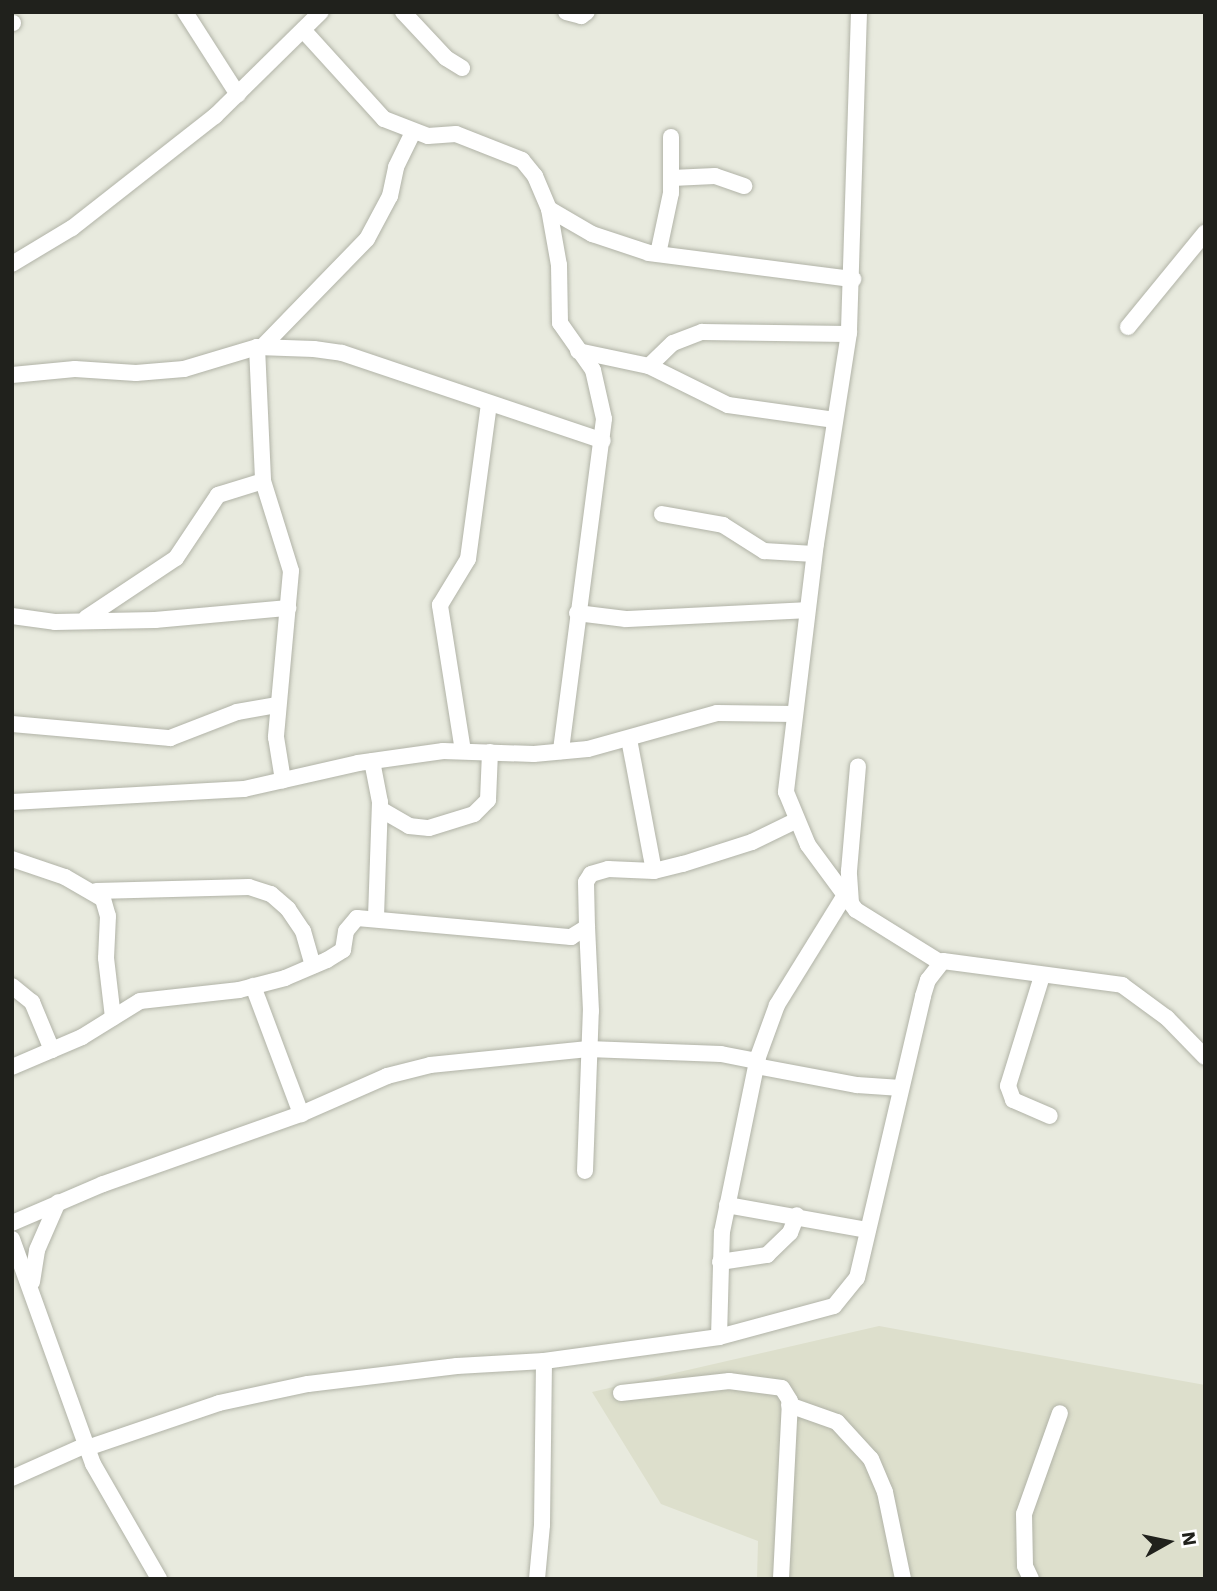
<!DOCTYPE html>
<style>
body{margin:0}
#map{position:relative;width:1217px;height:1591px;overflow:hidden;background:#e8eade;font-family:"Work Sans",sans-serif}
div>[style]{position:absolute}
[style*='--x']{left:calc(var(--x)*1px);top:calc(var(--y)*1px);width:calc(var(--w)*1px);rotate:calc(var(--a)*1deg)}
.built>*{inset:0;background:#dddfcc}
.roads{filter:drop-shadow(0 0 2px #b1b3a7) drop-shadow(0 0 2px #b1b3a7)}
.minor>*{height:16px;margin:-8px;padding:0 8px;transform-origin:8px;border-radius:8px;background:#fff}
span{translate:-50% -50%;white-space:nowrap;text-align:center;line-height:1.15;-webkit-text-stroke:6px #fff;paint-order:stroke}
.frame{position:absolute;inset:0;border:14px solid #20211c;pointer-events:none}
.north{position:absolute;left:1133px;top:1507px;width:70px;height:70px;-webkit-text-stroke:5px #fff;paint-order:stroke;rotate:81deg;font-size:19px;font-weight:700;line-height:28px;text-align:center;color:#20211c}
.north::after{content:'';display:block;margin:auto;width:24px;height:32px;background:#20211c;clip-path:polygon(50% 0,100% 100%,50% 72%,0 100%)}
</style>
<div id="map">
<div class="built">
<i style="clip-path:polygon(879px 1326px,1205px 1385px,1205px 1579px,757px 1579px,758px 1541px,661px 1504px,592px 1392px)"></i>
</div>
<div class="roads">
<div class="minor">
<i style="--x:185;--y:12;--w:98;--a:57.4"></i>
<i style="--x:403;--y:12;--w:63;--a:46.9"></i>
<i style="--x:446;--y:58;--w:19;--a:32"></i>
<i style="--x:566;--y:12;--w:16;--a:15"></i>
<i style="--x:581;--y:16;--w:7;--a:-34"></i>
<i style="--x:859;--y:12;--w:321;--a:91.8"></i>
<i style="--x:849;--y:333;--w:213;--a:98.9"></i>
<i style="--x:816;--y:543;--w:251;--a:96.9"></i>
<i style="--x:786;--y:792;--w:57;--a:67.5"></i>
<i style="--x:808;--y:845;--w:81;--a:53.6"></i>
<i style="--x:856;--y:910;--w:100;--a:31.9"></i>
<i style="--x:12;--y:23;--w:1;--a:0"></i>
<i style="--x:304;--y:31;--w:119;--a:47.7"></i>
<i style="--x:384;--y:119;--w:47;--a:21.1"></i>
<i style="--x:428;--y:136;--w:28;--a:-4"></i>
<i style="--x:456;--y:134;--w:71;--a:21.5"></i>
<i style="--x:522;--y:160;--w:21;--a:51"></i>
<i style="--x:535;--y:176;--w:36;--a:67"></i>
<i style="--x:549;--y:209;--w:50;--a:30.2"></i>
<i style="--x:592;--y:234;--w:60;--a:18.4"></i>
<i style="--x:649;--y:253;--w:206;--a:7.3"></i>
<i style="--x:672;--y:178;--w:43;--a:-2.7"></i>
<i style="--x:715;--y:176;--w:31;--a:19"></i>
<i style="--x:549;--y:209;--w:57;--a:79.9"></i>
<i style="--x:559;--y:265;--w:58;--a:89"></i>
<i style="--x:560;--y:323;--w:57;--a:54.9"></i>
<i style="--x:593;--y:370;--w:50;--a:77.3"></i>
<i style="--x:604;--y:419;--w:335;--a:97.4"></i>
<i style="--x:658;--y:254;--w:62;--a:-78"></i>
<i style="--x:671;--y:193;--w:56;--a:-90"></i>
<i style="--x:12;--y:264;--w:70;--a:-31"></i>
<i style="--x:72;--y:228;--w:182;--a:-38.1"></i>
<i style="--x:215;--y:116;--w:148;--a:-44.5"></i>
<i style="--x:1128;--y:327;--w:122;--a:-50.7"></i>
<i style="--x:263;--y:346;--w:149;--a:-45.8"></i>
<i style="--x:367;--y:239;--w:49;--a:-61.9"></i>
<i style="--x:390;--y:196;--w:30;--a:-78"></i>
<i style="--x:396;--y:167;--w:39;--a:-64"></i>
<i style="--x:257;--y:347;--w:134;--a:87.4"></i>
<i style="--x:263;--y:481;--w:94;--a:72.7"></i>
<i style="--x:291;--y:571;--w:167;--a:95.2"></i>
<i style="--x:276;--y:737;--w:44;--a:80.8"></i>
<i style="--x:578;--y:351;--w:73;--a:11.9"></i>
<i style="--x:649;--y:366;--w:88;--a:26.3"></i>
<i style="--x:728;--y:405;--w:108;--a:8"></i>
<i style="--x:649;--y:366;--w:33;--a:-44"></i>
<i style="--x:673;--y:343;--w:31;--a:-21"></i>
<i style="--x:702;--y:332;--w:146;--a:0.8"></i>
<i style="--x:12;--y:375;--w:63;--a:-5.4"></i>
<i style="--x:75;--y:369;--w:61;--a:3.8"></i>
<i style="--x:136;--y:373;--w:48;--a:-4.8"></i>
<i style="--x:184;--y:369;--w:76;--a:-16.8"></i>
<i style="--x:257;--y:347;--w:57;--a:2"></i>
<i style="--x:314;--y:349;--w:28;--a:8"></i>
<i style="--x:342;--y:353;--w:275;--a:18.6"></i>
<i style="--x:662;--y:514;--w:62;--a:10.2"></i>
<i style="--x:723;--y:525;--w:49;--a:32.4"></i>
<i style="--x:764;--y:551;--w:50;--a:3.4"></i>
<i style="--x:577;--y:613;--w:49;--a:7"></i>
<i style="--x:626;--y:619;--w:181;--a:-2.8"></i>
<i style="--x:12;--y:616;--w:43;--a:7.9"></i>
<i style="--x:55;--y:622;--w:100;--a:-1.1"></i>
<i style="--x:155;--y:620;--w:134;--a:-5.2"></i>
<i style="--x:86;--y:618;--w:108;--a:-33.7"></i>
<i style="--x:176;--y:558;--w:76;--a:-56.3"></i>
<i style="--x:218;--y:495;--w:47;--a:-17.3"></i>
<i style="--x:12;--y:724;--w:159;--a:5.1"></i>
<i style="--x:170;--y:738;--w:72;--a:-21.2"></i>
<i style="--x:237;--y:712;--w:41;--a:-9.9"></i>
<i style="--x:629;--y:739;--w:134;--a:79.3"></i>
<i style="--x:463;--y:751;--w:148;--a:-99"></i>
<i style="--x:440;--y:605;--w:54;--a:-58.7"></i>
<i style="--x:468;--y:559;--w:156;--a:-82.3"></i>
<i style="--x:372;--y:761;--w:42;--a:79"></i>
<i style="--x:380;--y:802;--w:115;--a:92"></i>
<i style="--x:12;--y:802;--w:232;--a:-3.2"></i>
<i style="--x:244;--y:789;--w:117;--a:-12.8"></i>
<i style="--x:358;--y:763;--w:86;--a:-8"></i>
<i style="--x:443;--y:751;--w:91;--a:1.9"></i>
<i style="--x:534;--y:754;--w:54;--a:-5.3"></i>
<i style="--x:588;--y:749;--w:134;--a:-15.6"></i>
<i style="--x:717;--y:713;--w:78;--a:0.7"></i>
<i style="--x:380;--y:809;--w:34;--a:30"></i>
<i style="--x:409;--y:826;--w:20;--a:6"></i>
<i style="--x:429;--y:828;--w:47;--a:-17.3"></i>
<i style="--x:474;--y:814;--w:20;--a:-45"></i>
<i style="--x:488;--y:800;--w:48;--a:-87.6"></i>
<i style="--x:12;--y:859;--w:56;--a:18.8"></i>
<i style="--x:65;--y:877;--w:44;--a:30.1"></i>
<i style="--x:103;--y:899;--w:18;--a:74"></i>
<i style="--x:108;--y:916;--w:42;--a:92.7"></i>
<i style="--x:106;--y:958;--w:60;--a:83.3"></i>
<i style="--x:96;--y:891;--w:153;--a:-1.5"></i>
<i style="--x:249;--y:887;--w:23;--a:18"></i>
<i style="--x:271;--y:894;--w:23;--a:41"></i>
<i style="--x:288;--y:909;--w:27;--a:56"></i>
<i style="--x:303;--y:931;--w:36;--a:74"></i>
<i style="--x:851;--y:903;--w:32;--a:-94"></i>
<i style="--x:849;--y:871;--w:105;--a:-85.1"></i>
<i style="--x:1042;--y:976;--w:115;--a:107.2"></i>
<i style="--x:1008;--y:1086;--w:15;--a:70"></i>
<i style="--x:1013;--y:1100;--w:40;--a:23.4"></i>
<i style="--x:12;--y:986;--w:26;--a:39"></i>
<i style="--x:32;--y:1002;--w:52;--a:67.4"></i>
<i style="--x:253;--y:986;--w:137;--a:69.4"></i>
<i style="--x:756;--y:1066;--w:103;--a:10.7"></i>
<i style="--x:857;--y:1085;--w:44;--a:3.9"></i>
<i style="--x:12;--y:1067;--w:76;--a:-23.2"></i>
<i style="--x:82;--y:1037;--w:68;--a:-31.8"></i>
<i style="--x:140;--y:1001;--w:100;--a:-6.3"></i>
<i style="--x:239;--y:990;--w:48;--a:-14.6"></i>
<i style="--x:285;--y:978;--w:46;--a:-23.2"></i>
<i style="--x:327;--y:960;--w:19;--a:-32"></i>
<i style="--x:343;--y:950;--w:19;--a:-81"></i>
<i style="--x:346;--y:931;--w:17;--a:-50"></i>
<i style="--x:357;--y:918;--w:215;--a:5.1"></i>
<i style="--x:571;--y:937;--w:19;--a:-32"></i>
<i style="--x:587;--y:927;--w:45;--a:-91.3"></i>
<i style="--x:586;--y:882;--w:9;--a:-58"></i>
<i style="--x:591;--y:874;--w:18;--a:-16"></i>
<i style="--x:608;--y:869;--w:46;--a:2.5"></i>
<i style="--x:654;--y:871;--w:30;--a:-14"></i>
<i style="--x:683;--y:864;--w:72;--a:-17.7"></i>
<i style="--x:752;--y:842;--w:48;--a:-26"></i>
<i style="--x:585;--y:1171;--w:160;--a:-87.9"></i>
<i style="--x:591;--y:1011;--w:84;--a:-92.7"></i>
<i style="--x:727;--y:1205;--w:143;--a:10.1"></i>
<i style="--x:12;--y:1223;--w:99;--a:-23.2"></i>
<i style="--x:103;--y:1184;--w:210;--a:-19.5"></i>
<i style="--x:301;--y:1114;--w:94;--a:-23.8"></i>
<i style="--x:387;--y:1076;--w:44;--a:-14.3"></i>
<i style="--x:430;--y:1065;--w:159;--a:-5.8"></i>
<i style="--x:588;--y:1049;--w:133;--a:2.2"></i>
<i style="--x:721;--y:1054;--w:37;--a:11"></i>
<i style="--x:12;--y:1239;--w:239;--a:70.2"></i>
<i style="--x:93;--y:1464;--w:133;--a:60.1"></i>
<i style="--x:720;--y:1262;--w:48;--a:-8.5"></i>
<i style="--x:767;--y:1255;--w:32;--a:-44"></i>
<i style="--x:790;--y:1233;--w:19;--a:-69"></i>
<i style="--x:32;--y:1282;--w:32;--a:-81"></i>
<i style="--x:37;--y:1250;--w:52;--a:-66.4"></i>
<i style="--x:719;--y:1337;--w:105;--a:-88.4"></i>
<i style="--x:722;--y:1232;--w:179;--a:-78.4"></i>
<i style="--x:758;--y:1057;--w:55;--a:-69.9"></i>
<i style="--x:777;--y:1005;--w:129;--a:-58.3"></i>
<i style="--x:621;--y:1393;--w:109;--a:-6.3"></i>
<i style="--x:729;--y:1381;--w:53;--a:7.5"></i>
<i style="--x:782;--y:1388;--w:15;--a:58"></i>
<i style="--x:790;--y:1401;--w:178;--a:92.9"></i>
<i style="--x:789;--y:1405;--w:51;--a:19.5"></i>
<i style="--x:837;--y:1422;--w:50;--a:47.4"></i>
<i style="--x:871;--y:1459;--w:36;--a:67"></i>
<i style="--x:885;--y:1492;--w:89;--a:78.3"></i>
<i style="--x:87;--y:1448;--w:139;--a:-18.8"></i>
<i style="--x:219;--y:1403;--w:91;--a:-12.1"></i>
<i style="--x:308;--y:1384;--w:150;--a:-6.9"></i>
<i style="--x:457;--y:1366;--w:87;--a:-3.3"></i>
<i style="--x:544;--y:1361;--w:177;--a:-7.8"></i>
<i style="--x:719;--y:1337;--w:119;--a:-15.1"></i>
<i style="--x:834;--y:1306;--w:36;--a:-51"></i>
<i style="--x:857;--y:1278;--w:290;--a:-76.8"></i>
<i style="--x:923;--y:996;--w:17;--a:-73"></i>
<i style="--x:928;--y:980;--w:24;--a:-52"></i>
<i style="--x:943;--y:961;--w:181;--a:7.6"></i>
<i style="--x:1122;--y:985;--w:56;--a:36.3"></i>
<i style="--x:1167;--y:1018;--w:54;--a:45.7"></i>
<i style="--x:12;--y:1478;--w:81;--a:-24"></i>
<i style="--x:537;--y:1579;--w:54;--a:-84.7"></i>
<i style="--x:542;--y:1525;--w:164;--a:-89.3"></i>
<i style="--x:1031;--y:1579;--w:14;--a:-115"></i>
<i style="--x:1025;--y:1566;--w:52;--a:-91.1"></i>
<i style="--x:1024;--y:1514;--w:107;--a:-70.4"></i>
</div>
</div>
<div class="frame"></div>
<div class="north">N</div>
</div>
